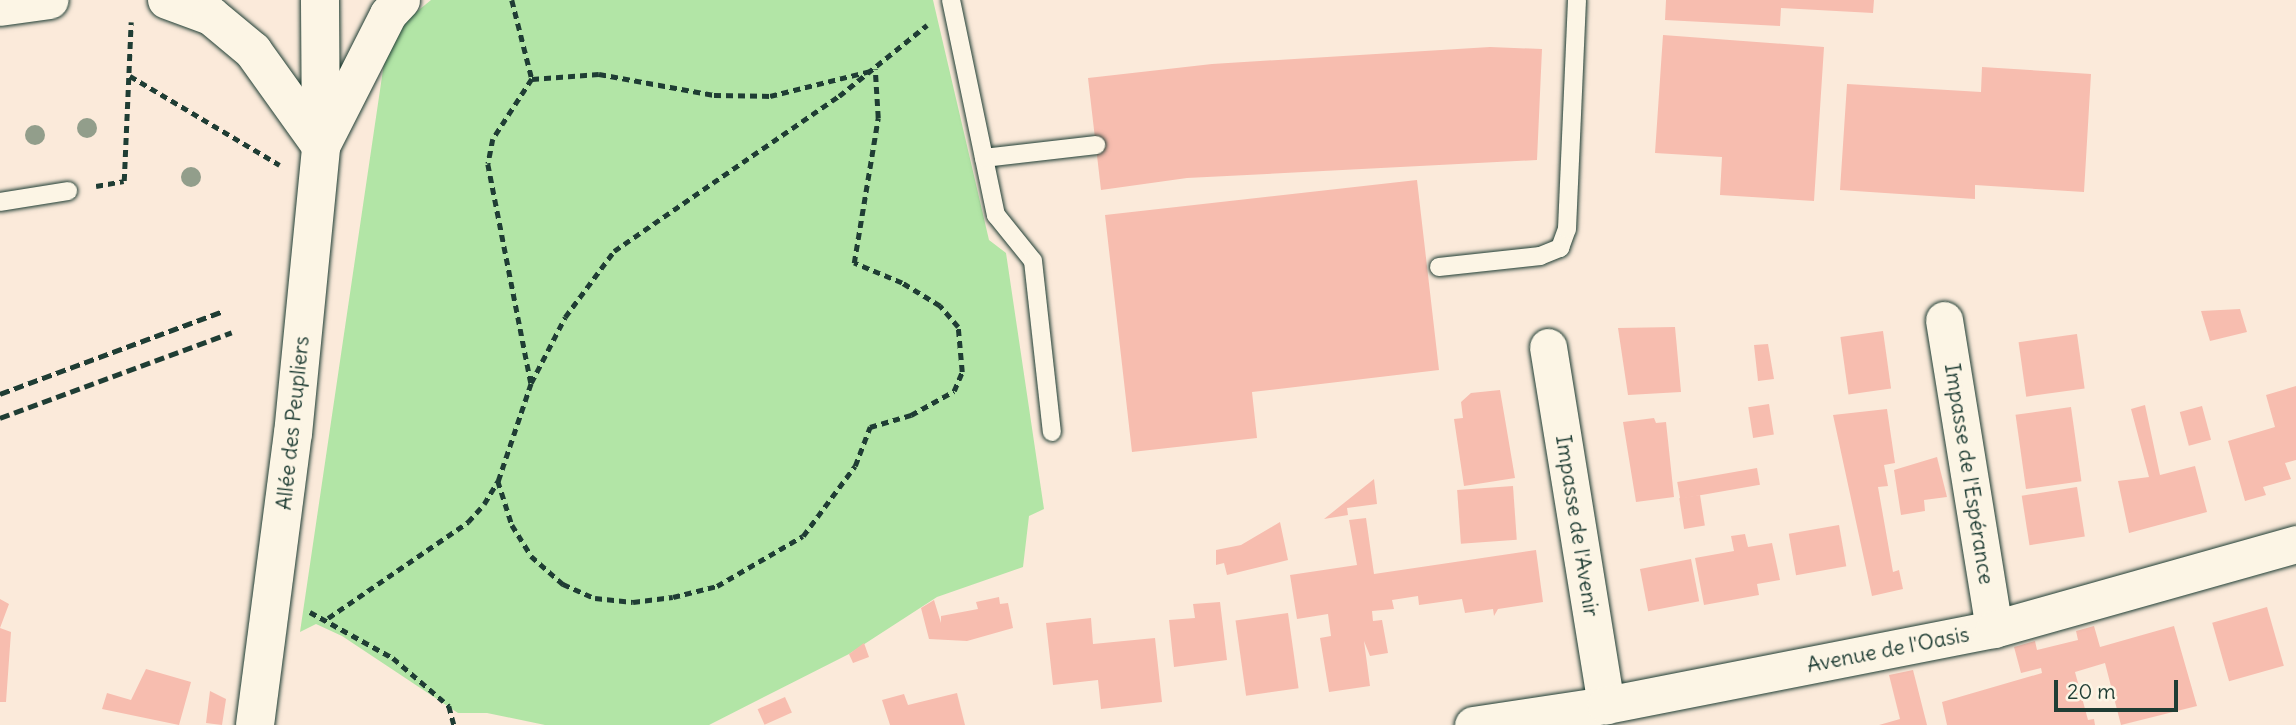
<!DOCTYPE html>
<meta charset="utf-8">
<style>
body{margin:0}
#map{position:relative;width:2296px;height:725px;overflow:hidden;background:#fbeada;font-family:Delius,sans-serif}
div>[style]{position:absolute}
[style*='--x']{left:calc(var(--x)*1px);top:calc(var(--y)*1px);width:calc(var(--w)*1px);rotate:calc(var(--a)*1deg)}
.green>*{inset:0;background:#b2e5a6}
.building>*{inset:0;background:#f7bdaf;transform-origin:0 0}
.path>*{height:4.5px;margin-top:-2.25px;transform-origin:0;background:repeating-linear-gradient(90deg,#1f3d34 0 7px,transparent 0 12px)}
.roads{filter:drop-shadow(0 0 2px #1f3d34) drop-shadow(0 0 2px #1f3d34)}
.service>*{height:18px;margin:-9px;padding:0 9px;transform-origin:9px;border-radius:9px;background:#fcf5e5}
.minor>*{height:37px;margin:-18.5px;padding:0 18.5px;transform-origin:18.5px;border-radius:18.5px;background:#fcf5e5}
.tertiary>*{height:38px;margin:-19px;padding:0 19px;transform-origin:19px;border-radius:19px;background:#fcf5e5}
.primary>*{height:38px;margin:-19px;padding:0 19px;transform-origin:19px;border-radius:19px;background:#fcf5e5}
.rail>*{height:5px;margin-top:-2.5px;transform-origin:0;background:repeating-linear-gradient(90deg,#1f3d34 0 10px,transparent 0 15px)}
.trees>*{width:20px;height:20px;margin:-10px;border-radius:50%;background:#929e8b}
span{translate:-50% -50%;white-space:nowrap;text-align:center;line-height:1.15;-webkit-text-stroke:6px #fcf5e5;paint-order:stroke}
.street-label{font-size:21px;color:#1f3d34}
.scale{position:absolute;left:2054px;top:680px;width:124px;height:32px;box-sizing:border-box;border:4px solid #1f3d34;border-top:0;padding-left:9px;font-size:21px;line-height:24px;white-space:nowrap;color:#1f3d34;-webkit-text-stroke:5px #fcf5e5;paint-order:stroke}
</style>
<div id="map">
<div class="green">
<i style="clip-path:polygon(431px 0,933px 0,989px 240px,1006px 253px,1044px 509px,1029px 516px,1023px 567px,937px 597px,849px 654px,709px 725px,545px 725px,487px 713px,458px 713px,342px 636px,316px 624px,300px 632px,384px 63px,404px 22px)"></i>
</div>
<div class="building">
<i style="clip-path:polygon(1666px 0,1874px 0,1873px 13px,1781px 8px,1780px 26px,1665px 20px)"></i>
<i style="clip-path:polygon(1663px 35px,1824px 47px,1814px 201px,1720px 195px,1722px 157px,1655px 153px)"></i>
<i style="clip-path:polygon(1490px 47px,1542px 49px,1537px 160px,1187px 178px,1101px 190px,1088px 78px,1212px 64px)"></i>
<i style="clip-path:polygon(1982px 67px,2091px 74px,2084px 192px,1975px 185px,1975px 199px,1840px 190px,1847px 84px,1981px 92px)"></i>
<i style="clip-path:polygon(1417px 180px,1439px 370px,1252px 392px,1257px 438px,1132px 452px,1105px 215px)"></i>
<i style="clip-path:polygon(2240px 309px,2247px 332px,2210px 341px,2201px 311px)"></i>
<i style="clip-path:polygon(1675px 327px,1681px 392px,1628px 395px,1618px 328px)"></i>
<i style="left:1883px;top:331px;width:58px;height:43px;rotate:82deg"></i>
<i style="left:2077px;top:334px;width:55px;height:59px;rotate:82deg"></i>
<i style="clip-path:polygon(1768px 344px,1774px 379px,1758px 381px,1754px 345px)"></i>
<i style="clip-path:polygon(2296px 386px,2296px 460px,2285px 463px,2291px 479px,2263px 487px,2266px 495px,2245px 501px,2228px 441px,2275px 427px,2266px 395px)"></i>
<i style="clip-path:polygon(1500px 390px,1515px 478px,1464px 486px,1454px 419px,1463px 418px,1461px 402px,1471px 393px)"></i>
<i style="left:1769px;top:404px;width:31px;height:21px;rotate:81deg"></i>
<i style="clip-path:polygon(2145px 405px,2160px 475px,2195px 466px,2207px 512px,2129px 533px,2118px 481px,2149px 477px,2131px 409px)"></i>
<i style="left:2202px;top:406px;width:35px;height:23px;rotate:75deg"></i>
<i style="left:2071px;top:407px;width:75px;height:56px;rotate:82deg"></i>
<i style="clip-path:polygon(1887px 409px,1895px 463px,1884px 465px,1888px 486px,1878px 487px,1893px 572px,1899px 570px,1903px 589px,1872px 596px,1833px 415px)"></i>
<i style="clip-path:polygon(1654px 418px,1656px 423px,1666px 422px,1674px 497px,1636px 502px,1623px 422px)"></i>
<i style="clip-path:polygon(1937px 457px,1947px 497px,1924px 500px,1925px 511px,1901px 515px,1894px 470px)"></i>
<i style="left:1757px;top:468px;width:17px;height:81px;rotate:80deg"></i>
<i style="clip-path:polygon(1374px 479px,1377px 504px,1347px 508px,1348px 515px,1324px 519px)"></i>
<i style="left:1513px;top:486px;width:54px;height:56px;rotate:86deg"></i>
<i style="left:2077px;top:487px;width:50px;height:56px;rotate:81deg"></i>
<i style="left:1700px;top:495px;width:31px;height:21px;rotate:81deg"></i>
<i style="clip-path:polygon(1366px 518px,1374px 574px,1536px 550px,1543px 602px,1498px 609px,1494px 616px,1493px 609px,1465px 613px,1462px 599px,1419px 605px,1418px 596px,1392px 600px,1394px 609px,1372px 611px,1373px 621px,1382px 620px,1388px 653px,1370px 656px,1364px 641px,1370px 686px,1329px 692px,1320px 638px,1331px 636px,1328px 614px,1297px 619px,1290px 575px,1357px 565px,1349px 520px)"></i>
<i style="clip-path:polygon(1280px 522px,1288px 560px,1227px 575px,1224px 563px,1216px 565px,1216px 550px,1241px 545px)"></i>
<i style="left:1839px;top:525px;width:42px;height:51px;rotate:80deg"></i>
<i style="clip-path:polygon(1745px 534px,1748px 547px,1772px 543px,1780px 580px,1757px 584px,1759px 595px,1704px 605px,1695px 558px,1734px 551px,1731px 536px)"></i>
<i style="left:1691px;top:559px;width:43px;height:52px;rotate:79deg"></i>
<i style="clip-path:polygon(999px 597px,1000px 604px,1008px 603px,1013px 628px,967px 641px,929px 639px,921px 608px,934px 600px,941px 623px,941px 616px,978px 609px,976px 602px)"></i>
<i style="clip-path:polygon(0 599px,9px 604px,0 628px,11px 632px,6px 702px,0 702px)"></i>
<i style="clip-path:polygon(1220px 602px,1227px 660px,1174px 667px,1169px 620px,1195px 618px,1193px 604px)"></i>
<i style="left:2267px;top:607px;width:61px;height:57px;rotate:74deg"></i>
<i style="left:1288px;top:613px;width:76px;height:53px;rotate:82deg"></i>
<i style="clip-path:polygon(1091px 618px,1093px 644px,1155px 638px,1162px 702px,1101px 709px,1098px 680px,1053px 685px,1046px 623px)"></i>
<i style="clip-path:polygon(2094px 626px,2100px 647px,2174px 626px,2197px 706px,2121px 725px,2105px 663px,2075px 672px,2088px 720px,2094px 719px,2095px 725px,1947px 725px,1942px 702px,2042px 673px,2041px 668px,2021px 673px,2014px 647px,2035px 641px,2037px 650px,2078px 640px,2076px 631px)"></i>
<i style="clip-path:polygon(864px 643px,869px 657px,853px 663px,849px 654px)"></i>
<i style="clip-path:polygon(146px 669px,191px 682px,179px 725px,102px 709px,107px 693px,131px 700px)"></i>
<i style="clip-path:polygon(1913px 670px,1927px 725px,1879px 725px,1900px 719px,1889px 675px)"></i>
<i style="clip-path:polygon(210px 691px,226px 699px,222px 725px,206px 723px)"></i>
<i style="clip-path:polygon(957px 693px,965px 725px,890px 725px,882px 700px,904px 694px,908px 705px)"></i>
<i style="left:785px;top:697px;width:17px;height:30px;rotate:66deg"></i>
</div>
<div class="path">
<i style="--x:512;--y:0;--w:81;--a:75.8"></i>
<i style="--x:532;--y:79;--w:72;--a:123"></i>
<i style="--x:493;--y:139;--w:25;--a:101"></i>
<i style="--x:488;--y:164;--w:223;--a:78.9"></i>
<i style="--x:130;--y:76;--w:174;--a:30.7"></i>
<i style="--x:532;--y:79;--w:67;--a:-4.3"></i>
<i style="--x:599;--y:74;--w:117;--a:10.3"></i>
<i style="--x:714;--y:95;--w:56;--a:1"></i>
<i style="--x:770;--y:96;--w:103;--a:-14"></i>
<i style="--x:96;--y:186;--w:28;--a:-10"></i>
<i style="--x:124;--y:181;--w:159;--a:-87.5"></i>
<i style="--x:498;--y:481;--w:46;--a:72.3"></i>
<i style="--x:512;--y:525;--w:36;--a:58"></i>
<i style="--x:531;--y:556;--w:43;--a:41.2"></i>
<i style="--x:563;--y:584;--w:35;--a:24"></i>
<i style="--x:595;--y:598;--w:38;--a:6"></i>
<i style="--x:633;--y:602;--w:40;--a:-7.1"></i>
<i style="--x:673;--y:597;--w:45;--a:-14"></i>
<i style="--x:717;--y:586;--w:99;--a:-30.2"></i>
<i style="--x:803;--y:536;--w:87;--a:-53.4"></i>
<i style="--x:855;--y:466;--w:42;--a:-69"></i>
<i style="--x:870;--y:427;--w:43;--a:-16.3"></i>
<i style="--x:911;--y:415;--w:49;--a:-29.2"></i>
<i style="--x:954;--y:391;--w:21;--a:-67"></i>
<i style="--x:962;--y:372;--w:45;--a:-95.1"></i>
<i style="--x:958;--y:327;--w:28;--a:-131"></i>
<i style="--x:940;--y:306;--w:44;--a:-148.8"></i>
<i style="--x:902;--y:283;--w:52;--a:-157.4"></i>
<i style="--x:854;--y:263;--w:147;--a:-80.6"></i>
<i style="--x:878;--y:118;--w:49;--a:-93.5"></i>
<i style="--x:310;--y:612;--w:95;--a:29"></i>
<i style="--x:393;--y:658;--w:74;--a:40.6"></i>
<i style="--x:449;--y:706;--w:20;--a:75"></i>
<i style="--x:328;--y:618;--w:170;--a:-34.4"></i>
<i style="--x:468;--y:522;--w:24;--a:-48"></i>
<i style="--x:484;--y:504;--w:27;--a:-59"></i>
<i style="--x:498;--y:481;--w:103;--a:-71.4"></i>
<i style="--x:531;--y:383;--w:74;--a:-62.7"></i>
<i style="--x:565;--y:317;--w:82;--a:-53.4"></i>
<i style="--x:614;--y:251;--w:273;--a:-34.6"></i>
<i style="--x:839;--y:96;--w:113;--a:-38.9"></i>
</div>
<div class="roads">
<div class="service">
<i style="--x:951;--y:0;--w:220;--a:78.2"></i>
<i style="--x:996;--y:215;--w:59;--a:51.2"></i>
<i style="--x:1033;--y:261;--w:172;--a:83.7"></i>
<i style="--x:984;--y:158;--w:113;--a:-6.6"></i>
<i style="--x:0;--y:202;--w:69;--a:-9.2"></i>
<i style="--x:1439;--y:267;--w:102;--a:-6.2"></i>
<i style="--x:1540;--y:256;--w:22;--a:-22"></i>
<i style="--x:1560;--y:248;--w:20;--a:-70"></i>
<i style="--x:1567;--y:229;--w:229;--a:-87.5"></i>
</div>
<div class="minor">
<i style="--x:321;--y:146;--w:148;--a:-63.1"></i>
<i style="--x:388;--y:14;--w:19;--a:-47"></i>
<i style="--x:1944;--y:320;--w:313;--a:80.8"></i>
<i style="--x:1548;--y:347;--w:363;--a:80.8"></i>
<i style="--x:1473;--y:725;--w:134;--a:-8.6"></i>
<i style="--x:1606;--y:705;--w:395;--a:-11.1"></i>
<i style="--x:1994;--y:629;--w:314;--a:-15.7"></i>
</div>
<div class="tertiary">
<i style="--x:167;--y:0;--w:47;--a:20"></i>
<i style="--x:211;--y:16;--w:55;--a:39.8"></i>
<i style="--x:253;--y:51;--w:117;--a:54.4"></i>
<i style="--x:0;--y:7;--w:50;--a:-8"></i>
</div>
<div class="primary">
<i style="--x:255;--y:725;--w:293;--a:-82.6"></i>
<i style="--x:293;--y:434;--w:289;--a:-84.4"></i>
<i style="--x:321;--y:146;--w:146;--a:-90.4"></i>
</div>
</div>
<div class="rail">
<i style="--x:0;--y:394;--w:238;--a:-20.4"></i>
<i style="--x:0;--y:418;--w:247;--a:-20.3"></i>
</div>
<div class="trees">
<i style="left:87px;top:128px"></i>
<i style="left:35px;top:135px"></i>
<i style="left:191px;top:177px"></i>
</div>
<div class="street-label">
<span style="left:293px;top:423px;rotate:-84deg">Allée des Peupliers</span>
<span style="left:1969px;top:474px;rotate:81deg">Impasse de l'Espérance</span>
<span style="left:1577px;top:526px;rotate:81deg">Impasse de l'Avenir</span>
<span style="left:1888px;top:650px;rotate:-11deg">Avenue de l'Oasis</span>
</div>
<div class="scale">20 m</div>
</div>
